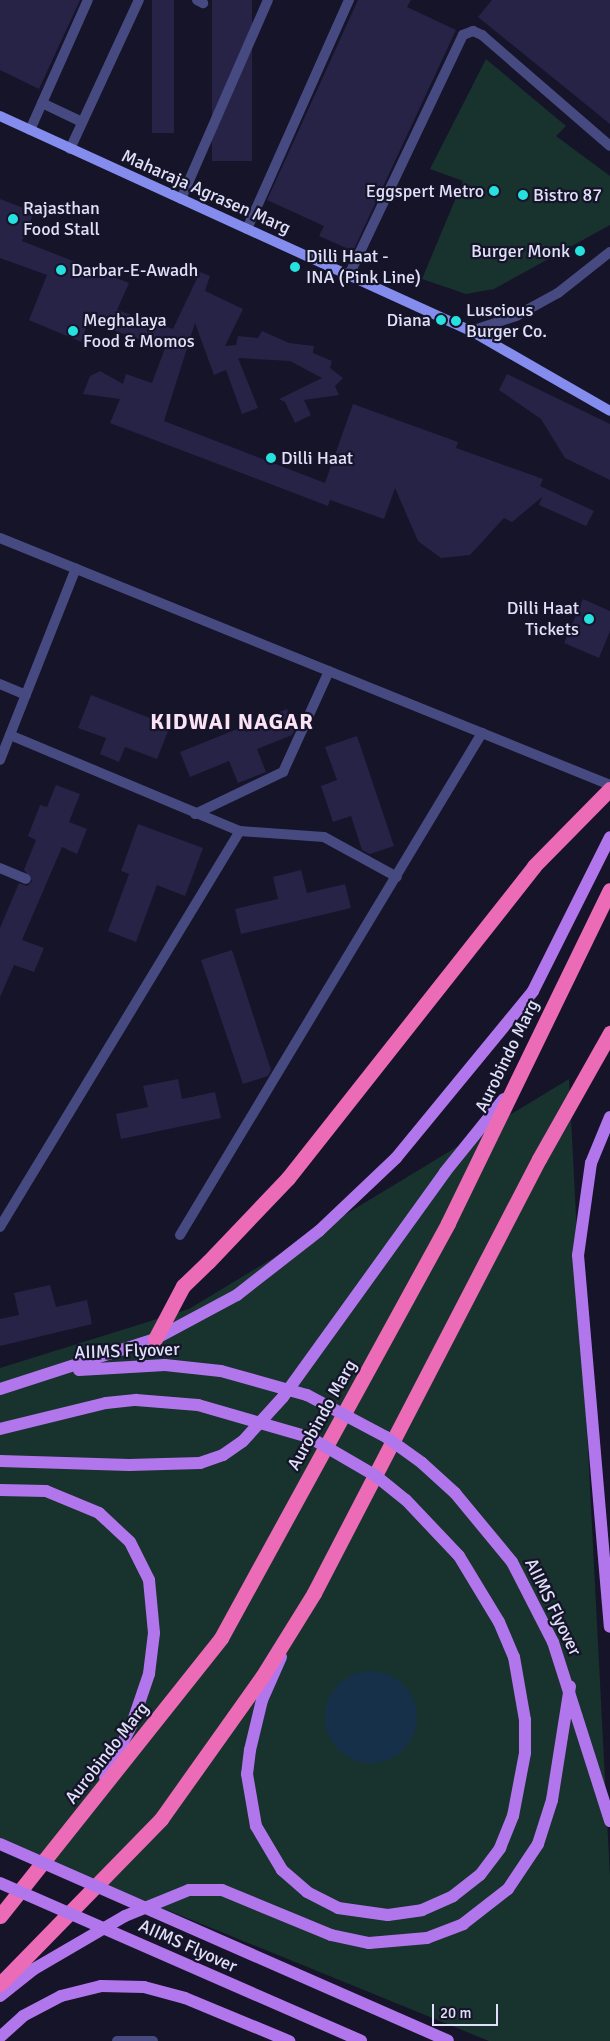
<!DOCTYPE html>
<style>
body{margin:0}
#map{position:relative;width:610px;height:2041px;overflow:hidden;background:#151428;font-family:Signika,sans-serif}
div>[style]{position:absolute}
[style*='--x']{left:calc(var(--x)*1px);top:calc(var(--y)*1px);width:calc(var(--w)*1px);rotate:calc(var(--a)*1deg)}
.green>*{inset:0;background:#18322e}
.water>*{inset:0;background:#17304a}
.round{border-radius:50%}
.building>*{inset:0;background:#262347;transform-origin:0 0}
.lane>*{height:10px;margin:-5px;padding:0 5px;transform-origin:5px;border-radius:5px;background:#464a81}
.street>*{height:10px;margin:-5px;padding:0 5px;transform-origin:5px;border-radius:5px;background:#464a81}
.secondary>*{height:10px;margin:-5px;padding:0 5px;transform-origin:5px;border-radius:5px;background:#848dee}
.primary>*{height:12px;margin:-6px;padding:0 6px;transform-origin:6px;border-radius:6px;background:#b276ec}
.highway>*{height:15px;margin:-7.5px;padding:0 7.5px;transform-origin:7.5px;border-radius:7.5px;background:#eb6bb7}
.primary-bridge>*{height:12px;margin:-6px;padding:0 6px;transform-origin:6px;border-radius:6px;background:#b276ec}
.highway-bridge>*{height:15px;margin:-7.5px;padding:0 7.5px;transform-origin:7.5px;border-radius:7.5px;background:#eb6bb7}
.dots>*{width:14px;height:14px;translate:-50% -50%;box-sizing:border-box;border:2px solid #151428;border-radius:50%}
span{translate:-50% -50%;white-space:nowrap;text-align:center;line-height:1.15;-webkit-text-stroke:4.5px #151428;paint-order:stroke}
.poi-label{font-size:18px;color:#e0e0fb}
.right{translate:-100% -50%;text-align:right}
.left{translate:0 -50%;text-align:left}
.street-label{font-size:18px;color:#e0e0fb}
.district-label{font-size:22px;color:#fbe2f5;font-weight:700;letter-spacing:1px}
.scale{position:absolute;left:432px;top:2004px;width:66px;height:22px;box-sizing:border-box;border:2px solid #e0e0fb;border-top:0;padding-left:6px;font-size:15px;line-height:18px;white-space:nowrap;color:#e0e0fb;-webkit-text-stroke:4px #151428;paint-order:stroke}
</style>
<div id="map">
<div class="green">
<i style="clip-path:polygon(486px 59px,566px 126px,556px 136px,610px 176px,610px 225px,494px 289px,466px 294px,422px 279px,463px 181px,430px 169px)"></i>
<i style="clip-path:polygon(569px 1079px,610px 1876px,610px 2041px,489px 2041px,0 1842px,0 1368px,189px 1309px)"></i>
</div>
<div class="water">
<i class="round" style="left:325px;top:1671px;width:92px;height:92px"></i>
</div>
<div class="building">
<i style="clip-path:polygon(0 0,80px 0,39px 89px,0 70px)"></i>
<i style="left:152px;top:0;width:22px;height:133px"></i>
<i style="left:212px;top:0;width:40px;height:161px"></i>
<i style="clip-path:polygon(358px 0,411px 0,407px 7px,456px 30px,353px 251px,319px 236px,324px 226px,267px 200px)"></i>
<i style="clip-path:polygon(492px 0,610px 0,610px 124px,478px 17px)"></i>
<i style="clip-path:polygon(0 199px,34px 212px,22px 241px,129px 283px,117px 310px,173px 329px,200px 272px,210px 276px,205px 291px,243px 309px,225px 346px,236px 345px,238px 336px,258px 338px,262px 331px,289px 343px,314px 346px,313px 353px,332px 361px,330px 368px,343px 378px,335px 386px,339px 395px,304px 400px,311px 415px,295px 423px,285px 402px,279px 399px,322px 378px,290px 361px,238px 358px,258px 408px,242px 414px,226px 370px,214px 375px,195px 323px,164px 421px,325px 483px,353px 404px,458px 442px,456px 448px,543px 479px,540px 486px,594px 511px,586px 526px,539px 505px,542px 497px,512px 522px,504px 518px,470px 555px,441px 558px,418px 541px,395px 488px,384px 519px,330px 500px,328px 506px,110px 423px,120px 399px,83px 394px,90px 376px,100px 371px,123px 384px,126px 374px,152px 383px,165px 348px,88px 322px,81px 342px,29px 320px,47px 275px,0 258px)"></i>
<i style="clip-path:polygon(507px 374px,610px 424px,610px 480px,565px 458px,541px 419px,499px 390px)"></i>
<i style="clip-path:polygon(583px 599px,610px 611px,610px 631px,599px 658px,564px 643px)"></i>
<i style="clip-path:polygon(91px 695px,170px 726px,157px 759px,125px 747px,119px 762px,100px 754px,106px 738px,78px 728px)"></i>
<i style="clip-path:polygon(287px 709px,295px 729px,292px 735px,257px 749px,266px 772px,238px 783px,229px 761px,190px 777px,180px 752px)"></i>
<i style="clip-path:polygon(357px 736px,394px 846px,370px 854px,362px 850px,351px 816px,333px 822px,321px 786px,337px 780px,325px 747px)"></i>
<i style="clip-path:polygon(56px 785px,80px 794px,69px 822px,87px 829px,77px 854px,62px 847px,22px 940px,44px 948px,34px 972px,14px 965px,0 997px,0 928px,19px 883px,27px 886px,32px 881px,24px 870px,36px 840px,28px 836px,40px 805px,47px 807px)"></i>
<i style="clip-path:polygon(138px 824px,203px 848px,185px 896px,157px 885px,136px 942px,108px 931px,129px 874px,121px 871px)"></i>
<i style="clip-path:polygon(301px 870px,307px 893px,345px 884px,351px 908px,241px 934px,235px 909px,278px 899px,273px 877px)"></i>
<i style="clip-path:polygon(232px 950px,271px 1070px,268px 1076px,243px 1084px,201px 960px)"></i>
<i style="clip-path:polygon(178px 1079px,182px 1099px,215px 1092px,221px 1118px,121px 1139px,116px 1114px,148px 1107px,143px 1086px)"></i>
<i style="clip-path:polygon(50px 1285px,56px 1307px,87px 1300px,92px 1324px,0 1346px,0 1319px,19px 1315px,14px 1293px)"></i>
</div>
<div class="lane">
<i style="--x:117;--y:2041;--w:36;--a:0"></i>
</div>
<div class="street">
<i style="--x:197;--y:0;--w:7;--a:27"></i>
<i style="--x:42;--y:103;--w:44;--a:25.4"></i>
<i style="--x:30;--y:130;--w:142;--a:-66"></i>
<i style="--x:70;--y:149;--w:164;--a:-65.2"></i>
<i style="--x:181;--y:199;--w:217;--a:-66.4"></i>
<i style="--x:247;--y:229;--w:251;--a:-66"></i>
<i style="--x:349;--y:275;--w:266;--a:-64.6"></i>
<i style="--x:463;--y:35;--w:11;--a:-22"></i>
<i style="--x:473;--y:31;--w:10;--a:24"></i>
<i style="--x:482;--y:35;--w:169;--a:40.9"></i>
<i style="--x:471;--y:331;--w:47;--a:-18.4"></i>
<i style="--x:516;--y:316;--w:48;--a:-28.7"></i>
<i style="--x:558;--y:293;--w:66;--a:-38.3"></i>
<i style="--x:0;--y:538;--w:658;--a:22.04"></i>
<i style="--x:0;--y:684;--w:28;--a:23"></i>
<i style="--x:10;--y:735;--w:249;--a:22.7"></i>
<i style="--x:240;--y:831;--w:84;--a:4.1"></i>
<i style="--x:324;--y:837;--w:83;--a:28.7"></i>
<i style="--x:0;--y:760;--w:206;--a:-68.4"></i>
<i style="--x:195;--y:814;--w:98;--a:-25.5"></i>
<i style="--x:283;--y:772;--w:111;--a:-65.5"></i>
<i style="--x:0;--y:868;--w:28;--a:23"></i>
<i style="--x:0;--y:1227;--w:463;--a:-58.8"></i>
<i style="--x:180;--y:1235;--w:586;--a:-58.97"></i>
</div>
<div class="secondary">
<i style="--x:0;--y:116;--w:518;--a:24.54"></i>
<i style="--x:471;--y:331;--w:160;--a:29.9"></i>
</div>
<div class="primary">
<i style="--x:533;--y:991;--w:172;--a:-63.4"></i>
<i style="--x:610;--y:1117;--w:50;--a:112.4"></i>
<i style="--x:591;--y:1163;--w:93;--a:98"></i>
<i style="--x:578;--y:1255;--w:373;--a:85.1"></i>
<i style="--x:79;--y:1370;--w:86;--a:-3.3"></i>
<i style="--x:165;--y:1365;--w:56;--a:6.1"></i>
<i style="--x:0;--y:1389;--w:163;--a:-17.9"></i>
<i style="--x:155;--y:1339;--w:93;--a:-28.2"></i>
<i style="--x:0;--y:1429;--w:109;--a:-13.8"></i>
<i style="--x:106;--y:1403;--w:30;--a:-6"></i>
<i style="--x:136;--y:1400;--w:62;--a:4.6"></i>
<i style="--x:243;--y:1441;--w:59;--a:-47.7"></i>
<i style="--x:283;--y:1397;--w:277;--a:-54.2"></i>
<i style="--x:445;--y:1172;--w:94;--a:-51.1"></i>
<i style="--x:0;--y:1461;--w:129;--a:1.8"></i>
<i style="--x:0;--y:1490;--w:46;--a:1.2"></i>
<i style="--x:46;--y:1491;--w:57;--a:22.5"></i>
<i style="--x:99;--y:1513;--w:42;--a:43.1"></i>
<i style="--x:130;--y:1542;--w:42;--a:63.4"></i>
<i style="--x:149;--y:1580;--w:53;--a:84.6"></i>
<i style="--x:154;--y:1633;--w:41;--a:97"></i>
<i style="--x:149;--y:1674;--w:53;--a:108.8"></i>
<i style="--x:132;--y:1724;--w:60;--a:116.6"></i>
<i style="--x:553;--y:1642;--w:188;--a:72.3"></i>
<i style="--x:281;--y:1657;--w:47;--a:113.8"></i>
<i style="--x:262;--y:1700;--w:51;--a:103.5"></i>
<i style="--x:250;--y:1750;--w:24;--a:97"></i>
<i style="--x:247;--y:1774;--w:53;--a:80.2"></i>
<i style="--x:256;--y:1826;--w:51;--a:59.4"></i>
<i style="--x:282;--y:1870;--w:33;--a:41"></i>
<i style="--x:307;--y:1892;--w:35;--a:27"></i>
<i style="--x:338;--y:1908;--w:50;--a:8"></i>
<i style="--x:388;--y:1915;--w:34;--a:-8"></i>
<i style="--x:422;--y:1910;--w:34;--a:-24"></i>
<i style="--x:453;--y:1896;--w:34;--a:-38"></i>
<i style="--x:480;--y:1875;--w:34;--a:-53"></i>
<i style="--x:500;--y:1848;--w:35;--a:-68"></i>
<i style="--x:513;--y:1816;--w:64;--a:-79.2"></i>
<i style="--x:525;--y:1753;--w:33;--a:-90"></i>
<i style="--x:525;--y:1720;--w:64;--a:-99.9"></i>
<i style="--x:0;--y:1996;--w:43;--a:-38.5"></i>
<i style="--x:34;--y:1969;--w:105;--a:-30.2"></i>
<i style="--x:125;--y:1916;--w:69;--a:-22.1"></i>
<i style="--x:189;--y:1890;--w:33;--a:0"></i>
<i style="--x:222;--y:1890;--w:118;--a:22.4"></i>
<i style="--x:331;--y:1935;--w:39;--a:12"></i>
<i style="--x:369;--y:1943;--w:58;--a:-4.9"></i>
<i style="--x:427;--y:1938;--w:39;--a:-21"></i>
<i style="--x:463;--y:1924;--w:57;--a:-37.9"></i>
<i style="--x:508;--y:1889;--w:54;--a:-56.3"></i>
<i style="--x:538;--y:1844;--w:46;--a:-72.3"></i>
<i style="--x:552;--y:1800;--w:115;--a:-81"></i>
<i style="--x:0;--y:2037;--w:31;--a:-42"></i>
<i style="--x:23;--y:2016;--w:43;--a:-27.8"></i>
<i style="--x:61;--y:1996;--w:41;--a:-14"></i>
<i style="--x:101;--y:1986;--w:43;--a:1.3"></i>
<i style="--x:144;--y:1987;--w:42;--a:15"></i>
<i style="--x:185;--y:1998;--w:113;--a:22.5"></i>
</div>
<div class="highway">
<i style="--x:155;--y:1339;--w:60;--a:-62.2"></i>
<i style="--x:183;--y:1286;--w:35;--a:-44"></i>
<i style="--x:0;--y:1916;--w:355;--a:-51.5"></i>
<i style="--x:221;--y:1638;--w:473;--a:-61.3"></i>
<i style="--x:448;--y:1223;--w:370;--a:-64.1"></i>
<i style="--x:0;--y:1984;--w:231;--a:-45.7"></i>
<i style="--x:161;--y:1819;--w:174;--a:-54.6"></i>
<i style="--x:262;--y:1677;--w:99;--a:-58.2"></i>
<i style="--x:314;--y:1593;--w:489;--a:-62.6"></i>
<i style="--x:539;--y:1159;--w:145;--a:-60.6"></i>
</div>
<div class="primary-bridge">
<i style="--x:237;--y:1295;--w:104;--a:-38"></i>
<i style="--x:319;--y:1231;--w:106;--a:-43.5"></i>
<i style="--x:396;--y:1158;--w:216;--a:-50.6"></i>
<i style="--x:221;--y:1371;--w:89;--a:15.6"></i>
<i style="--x:307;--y:1395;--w:89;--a:28"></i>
<i style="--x:386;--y:1437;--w:44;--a:35.8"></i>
<i style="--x:422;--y:1463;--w:45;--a:42.3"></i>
<i style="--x:455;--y:1493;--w:89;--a:50.4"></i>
<i style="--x:512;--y:1562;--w:90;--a:62.9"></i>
<i style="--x:198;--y:1405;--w:116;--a:16.1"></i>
<i style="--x:309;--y:1437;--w:78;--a:30.2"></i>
<i style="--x:376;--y:1476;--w:38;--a:39"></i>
<i style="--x:406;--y:1500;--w:77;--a:46.6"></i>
<i style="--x:459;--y:1556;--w:77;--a:58.8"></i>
<i style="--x:499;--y:1622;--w:38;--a:67"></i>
<i style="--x:129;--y:1465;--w:71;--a:-1.6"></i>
<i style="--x:200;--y:1463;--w:24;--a:-19"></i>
<i style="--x:223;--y:1455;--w:24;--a:-35"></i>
<i style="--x:0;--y:1844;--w:489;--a:23.7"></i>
<i style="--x:0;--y:1883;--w:394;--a:23.6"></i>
</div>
<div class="highway-bridge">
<i style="--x:208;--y:1262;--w:116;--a:-46.4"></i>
<i style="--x:288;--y:1178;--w:397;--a:-51.7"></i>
<i style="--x:534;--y:866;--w:108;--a:-45.4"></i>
</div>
<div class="dots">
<i style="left:494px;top:191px;background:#26e1de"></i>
<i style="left:523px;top:195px;background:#26e1de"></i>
<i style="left:13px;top:219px;background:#26e1de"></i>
<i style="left:580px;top:251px;background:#26e1de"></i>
<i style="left:295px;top:267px;background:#26e1de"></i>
<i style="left:61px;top:270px;background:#26e1de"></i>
<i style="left:441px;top:320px;background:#26e1de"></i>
<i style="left:456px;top:321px;background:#26e1de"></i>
<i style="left:73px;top:331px;background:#26e1de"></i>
<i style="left:271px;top:458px;background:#26e1de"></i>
<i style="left:589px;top:619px;background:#26e1de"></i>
</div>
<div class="poi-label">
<span class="right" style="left:484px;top:191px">Eggspert Metro</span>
<span class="left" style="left:533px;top:195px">Bistro 87</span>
<span class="left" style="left:23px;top:219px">Rajasthan<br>Food Stall</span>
<span class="right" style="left:570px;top:251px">Burger Monk</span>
<span class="left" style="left:306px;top:267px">Dilli Haat -<br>INA (Pink Line)</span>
<span class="left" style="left:71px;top:270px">Darbar-E-Awadh</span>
<span class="left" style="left:466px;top:321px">Luscious<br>Burger Co.</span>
<span class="right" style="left:431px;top:320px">Diana</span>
<span class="left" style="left:83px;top:331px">Meghalaya<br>Food &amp; Momos</span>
<span class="left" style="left:281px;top:458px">Dilli Haat</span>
<span class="right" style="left:579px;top:619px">Dilli Haat<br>Tickets</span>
</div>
<div class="street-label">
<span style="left:206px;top:192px;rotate:24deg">Maharaja Agrasen Marg</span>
<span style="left:507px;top:1056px;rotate:-64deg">Aurobindo Marg</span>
<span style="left:127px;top:1351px;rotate:-2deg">AIIMS Flyover</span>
<span style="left:322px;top:1415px;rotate:-61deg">Aurobindo Marg</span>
<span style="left:553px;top:1607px;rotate:64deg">AIIMS Flyover</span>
<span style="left:107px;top:1753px;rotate:-52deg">Aurobindo Marg</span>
<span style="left:188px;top:1946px;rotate:24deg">AIIMS Flyover</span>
</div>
<div class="district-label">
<span style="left:232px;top:722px">KIDWAI NAGAR</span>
</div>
<div class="scale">20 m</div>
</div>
